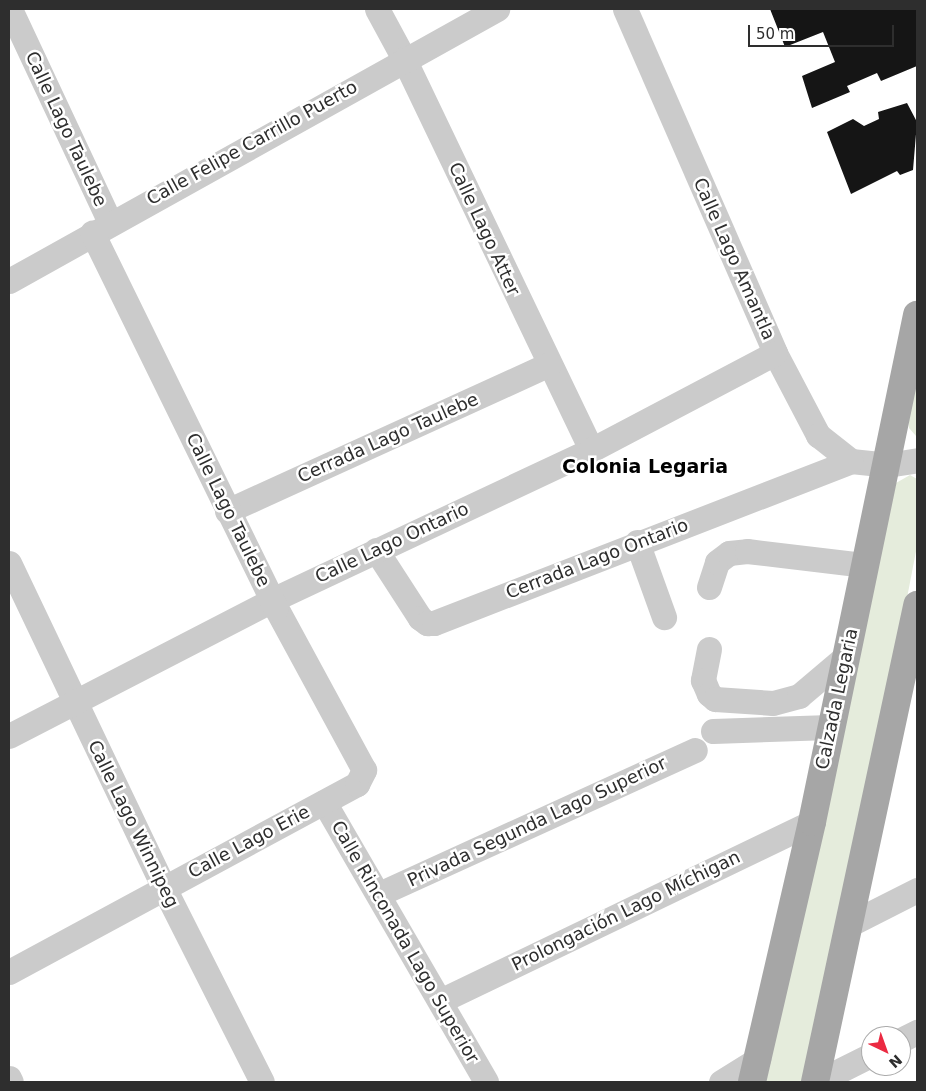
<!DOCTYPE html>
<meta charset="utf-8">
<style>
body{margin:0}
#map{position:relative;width:926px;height:1091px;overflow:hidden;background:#fff;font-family:"DejaVu Sans",sans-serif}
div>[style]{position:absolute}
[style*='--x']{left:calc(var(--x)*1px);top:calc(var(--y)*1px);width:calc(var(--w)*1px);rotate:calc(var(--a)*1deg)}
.green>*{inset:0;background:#e5ecdc}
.building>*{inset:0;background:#151515}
.minor>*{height:25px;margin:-12.5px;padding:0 12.5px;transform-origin:12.5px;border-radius:12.5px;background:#cbcbcb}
.major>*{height:28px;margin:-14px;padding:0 14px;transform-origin:14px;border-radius:14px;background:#a6a6a6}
span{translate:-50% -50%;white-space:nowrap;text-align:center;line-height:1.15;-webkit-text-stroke:5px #fff;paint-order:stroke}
.street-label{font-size:18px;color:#2e2e2e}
.neighbourhood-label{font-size:19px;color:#000;font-weight:700}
.frame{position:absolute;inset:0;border:10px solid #2e2e2e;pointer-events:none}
.north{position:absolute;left:861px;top:1026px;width:50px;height:50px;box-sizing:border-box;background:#fff;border:1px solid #ababab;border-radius:50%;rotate:138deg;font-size:14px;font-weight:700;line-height:20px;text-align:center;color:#2e2e2e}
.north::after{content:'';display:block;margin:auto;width:18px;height:22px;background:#eb2a42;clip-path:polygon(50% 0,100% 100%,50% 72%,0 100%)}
.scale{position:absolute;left:748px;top:25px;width:146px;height:22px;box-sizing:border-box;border:2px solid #2e2e2e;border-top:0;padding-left:6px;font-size:15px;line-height:18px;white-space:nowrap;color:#2e2e2e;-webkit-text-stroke:4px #fff;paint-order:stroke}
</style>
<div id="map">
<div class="green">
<i style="clip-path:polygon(917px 365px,917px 436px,916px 436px,909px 428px,907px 406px)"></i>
<i style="clip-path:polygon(910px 475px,917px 479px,917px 546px,876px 759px,804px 1082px,766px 1082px,896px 483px)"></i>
</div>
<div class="building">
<i style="clip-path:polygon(770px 9px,917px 9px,917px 66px,881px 81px,877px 73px,847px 86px,850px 92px,812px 108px,802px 76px,835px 62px,823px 32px,785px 47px)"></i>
<i style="clip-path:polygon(907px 103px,917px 122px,913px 170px,900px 175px,897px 171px,851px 194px,827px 132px,853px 119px,864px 126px,879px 119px,878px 112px)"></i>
</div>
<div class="minor">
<i style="--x:10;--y:9;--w:235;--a:64.9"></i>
<i style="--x:377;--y:9;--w:57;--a:61.6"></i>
<i style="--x:404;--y:59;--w:433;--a:64.4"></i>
<i style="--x:625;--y:9;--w:375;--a:66.4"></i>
<i style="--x:775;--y:353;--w:93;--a:62.3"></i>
<i style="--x:818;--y:435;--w:42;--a:38.2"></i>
<i style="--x:851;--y:461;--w:36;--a:6"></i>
<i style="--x:887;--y:465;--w:30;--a:-9"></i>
<i style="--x:9;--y:281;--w:559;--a:-29.13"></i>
<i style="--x:227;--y:511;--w:354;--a:-24.5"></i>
<i style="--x:637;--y:542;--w:80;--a:70.2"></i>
<i style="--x:376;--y:550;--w:81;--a:57.1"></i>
<i style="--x:420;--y:618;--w:9;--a:36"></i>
<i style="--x:427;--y:623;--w:7;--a:0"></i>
<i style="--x:434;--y:623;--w:447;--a:-21.2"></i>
<i style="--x:9;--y:563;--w:360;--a:64.5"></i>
<i style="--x:164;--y:888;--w:217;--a:63.2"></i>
<i style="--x:709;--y:587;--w:26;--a:-72"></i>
<i style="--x:717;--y:562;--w:15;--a:-37"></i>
<i style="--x:729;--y:553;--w:18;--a:-6"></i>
<i style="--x:747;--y:551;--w:119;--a:6.8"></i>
<i style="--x:709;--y:649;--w:32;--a:101"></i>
<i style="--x:703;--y:680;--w:15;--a:67"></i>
<i style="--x:709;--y:694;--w:8;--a:40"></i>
<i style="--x:715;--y:699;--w:58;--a:3.9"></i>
<i style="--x:773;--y:703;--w:27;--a:-15"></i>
<i style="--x:799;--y:696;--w:60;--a:-40.3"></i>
<i style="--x:713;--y:731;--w:117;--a:-2"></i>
<i style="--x:9;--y:736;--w:296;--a:-27.3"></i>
<i style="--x:272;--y:600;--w:353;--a:-25.2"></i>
<i style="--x:591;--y:450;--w:208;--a:-27.8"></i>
<i style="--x:324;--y:802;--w:323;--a:59.9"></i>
<i style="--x:379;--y:894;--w:347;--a:-24.5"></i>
<i style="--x:850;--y:924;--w:75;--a:-26.9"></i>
<i style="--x:9;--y:972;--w:396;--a:-28.4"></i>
<i style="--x:357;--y:784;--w:16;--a:-63"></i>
<i style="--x:364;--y:770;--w:184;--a:-118.5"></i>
<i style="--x:276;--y:608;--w:418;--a:-116.1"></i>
<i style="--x:440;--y:1001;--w:413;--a:-25.7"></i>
<i style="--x:901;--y:1040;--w:18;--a:-27"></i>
<i style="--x:9;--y:1078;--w:4;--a:63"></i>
<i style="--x:721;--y:1082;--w:44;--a:-31.9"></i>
<i style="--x:817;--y:1082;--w:60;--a:-26.6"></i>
</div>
<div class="major">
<i style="--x:752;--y:1082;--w:267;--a:-77"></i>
<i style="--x:812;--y:822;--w:518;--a:-78.3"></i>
<i style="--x:815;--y:1082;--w:488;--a:-77.9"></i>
</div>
<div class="street-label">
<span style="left:66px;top:129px;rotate:65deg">Calle Lago Taulebe</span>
<span style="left:252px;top:143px;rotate:-29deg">Calle Felipe Carrillo Puerto</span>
<span style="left:484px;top:229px;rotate:65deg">Calle Lago Atter</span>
<span style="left:734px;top:259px;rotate:66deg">Calle Lago Amantla</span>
<span style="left:388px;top:438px;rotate:-24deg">Cerrada Lago Taulebe</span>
<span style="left:228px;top:510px;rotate:64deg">Calle Lago Taulebe</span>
<span style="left:392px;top:543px;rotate:-25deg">Calle Lago Ontario</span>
<span style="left:597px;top:559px;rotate:-21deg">Cerrada Lago Ontario</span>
<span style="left:837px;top:699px;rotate:-78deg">Calzada Legaria</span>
<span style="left:537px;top:822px;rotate:-25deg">Privada Segunda Lago Superior</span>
<span style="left:133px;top:824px;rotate:64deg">Calle Lago Winnipeg</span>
<span style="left:249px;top:842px;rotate:-28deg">Calle Lago Erie</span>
<span style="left:626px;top:911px;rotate:-26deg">Prolongación Lago Míchigan</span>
<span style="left:405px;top:942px;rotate:60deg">Calle Rinconada Lago Superior</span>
</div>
<div class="neighbourhood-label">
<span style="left:645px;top:467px">Colonia Legaria</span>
</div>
<div class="frame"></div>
<div class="north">N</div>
<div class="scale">50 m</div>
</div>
